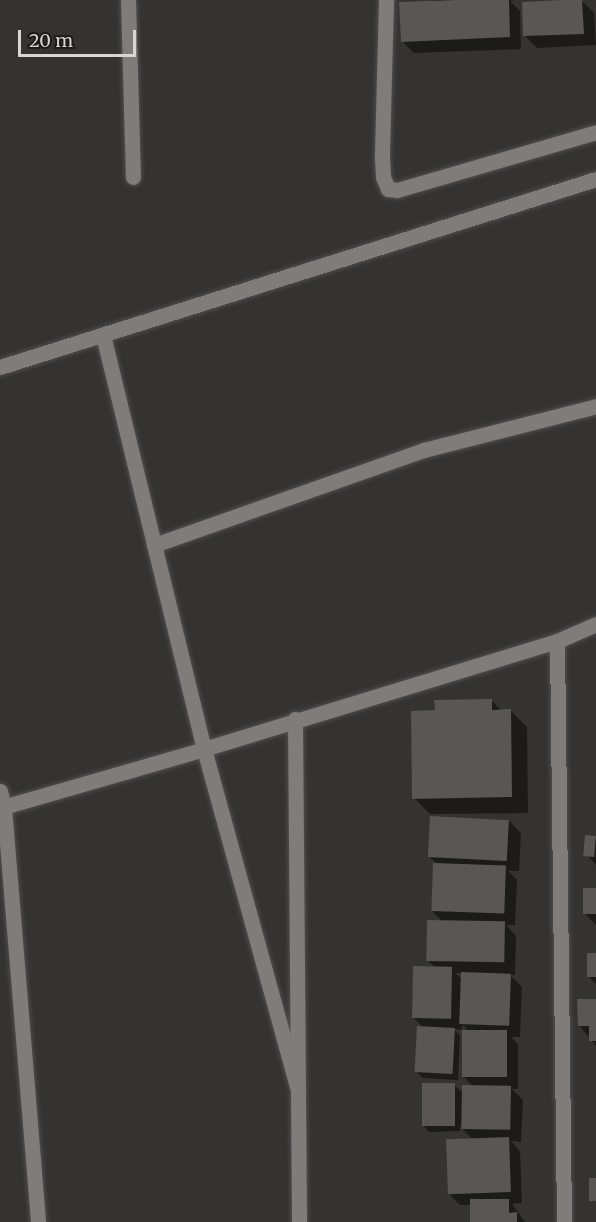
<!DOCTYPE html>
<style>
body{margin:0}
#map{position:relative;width:596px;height:1222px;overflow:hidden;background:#353331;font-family:Merriweather,serif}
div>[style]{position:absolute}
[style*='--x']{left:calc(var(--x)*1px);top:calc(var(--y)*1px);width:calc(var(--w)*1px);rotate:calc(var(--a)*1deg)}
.shadow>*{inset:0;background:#0007}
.building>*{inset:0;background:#595655;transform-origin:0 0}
.roads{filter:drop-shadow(0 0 2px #514e4e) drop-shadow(0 0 2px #514e4e)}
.minor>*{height:15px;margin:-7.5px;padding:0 7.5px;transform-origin:7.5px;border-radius:7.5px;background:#7f7c7a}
span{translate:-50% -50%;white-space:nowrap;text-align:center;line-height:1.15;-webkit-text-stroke:6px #1c1b1a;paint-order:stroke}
.scale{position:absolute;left:18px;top:30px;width:118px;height:27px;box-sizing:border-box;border:3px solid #d7d5d5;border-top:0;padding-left:8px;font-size:18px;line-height:21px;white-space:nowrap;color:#d7d5d5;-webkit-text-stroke:4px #1c1b1a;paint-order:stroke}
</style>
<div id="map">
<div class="shadow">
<i style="clip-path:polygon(435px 0,515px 0,510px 1px,520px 11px,521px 49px,414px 53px,402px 41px)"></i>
<i style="clip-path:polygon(582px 1px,594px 13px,596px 45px,537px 48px,524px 35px)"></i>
<i style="clip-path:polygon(491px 700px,502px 711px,511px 711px,527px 727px,528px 813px,430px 814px,414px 798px,436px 711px)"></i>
<i style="clip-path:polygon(evenodd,509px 821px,521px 833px,519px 871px,508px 871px,517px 880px,515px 925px,506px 925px,516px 936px,515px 975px,509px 974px,522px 987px,520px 1037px,511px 1037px,518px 1044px,518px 1089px,512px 1089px,523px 1100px,521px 1142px,511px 1141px,520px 1151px,522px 1203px,512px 1204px,525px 1222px,472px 1222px,472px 1205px,460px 1205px,448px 1193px,473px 1140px,460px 1126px,460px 1131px,429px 1132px,423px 1125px,454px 1085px,463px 1093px,473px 1087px,463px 1076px,468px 1031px,463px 1025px,461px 1030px,454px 1029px,460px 1036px,458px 1080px,423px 1078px,416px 1071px,424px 1028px,413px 1017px,436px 968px,427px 960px,443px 922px,432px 911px,438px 865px,429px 856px,509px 821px,455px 973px,462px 973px,462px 979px,455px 973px)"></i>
<i style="clip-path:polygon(596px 837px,596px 865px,587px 855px)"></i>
<i style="clip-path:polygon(596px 890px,596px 925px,585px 914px)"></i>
<i style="clip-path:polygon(596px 955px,596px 984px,588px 976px)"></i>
<i style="clip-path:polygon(596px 1001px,596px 1046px,579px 1025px)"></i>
</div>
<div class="building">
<i style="clip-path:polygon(456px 0,509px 0,510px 37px,401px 42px,399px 2px)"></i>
<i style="clip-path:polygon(562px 0,582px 0,584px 34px,523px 36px,522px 2px)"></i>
<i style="clip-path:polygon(492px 699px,492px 710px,511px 709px,512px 797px,412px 799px,411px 711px,435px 710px,434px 700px)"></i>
<i style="left:430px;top:816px;width:79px;height:41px;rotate:3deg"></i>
<i style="left:585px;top:835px;width:11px;height:21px;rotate:5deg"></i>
<i style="left:433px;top:863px;width:73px;height:48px;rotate:2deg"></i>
<i style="left:596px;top:888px;width:26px;height:13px;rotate:90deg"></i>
<i style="left:427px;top:920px;width:78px;height:41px;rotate:1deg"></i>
<i style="left:587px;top:953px;width:9px;height:24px"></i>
<i style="left:413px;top:966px;width:39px;height:52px;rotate:1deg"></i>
<i style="left:461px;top:972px;width:50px;height:52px;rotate:2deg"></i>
<i style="clip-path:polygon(577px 999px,596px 999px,596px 1041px,589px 1041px,589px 1026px,578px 1026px)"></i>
<i style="left:417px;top:1026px;width:38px;height:46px;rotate:3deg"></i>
<i style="left:462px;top:1030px;width:45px;height:47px"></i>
<i style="left:422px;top:1083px;width:33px;height:43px"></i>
<i style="left:462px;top:1085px;width:49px;height:44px;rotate:1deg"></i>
<i style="left:509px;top:1137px;width:55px;height:63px;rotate:88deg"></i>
<i style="left:589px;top:1178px;width:7px;height:23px"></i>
<i style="clip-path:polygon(470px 1199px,509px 1199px,509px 1213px,517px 1212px,517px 1222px,470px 1222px)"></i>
</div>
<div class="roads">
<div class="minor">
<i style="--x:128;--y:0;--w:177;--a:88.4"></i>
<i style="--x:386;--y:0;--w:157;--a:91.5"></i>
<i style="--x:382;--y:157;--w:20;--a:87"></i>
<i style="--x:383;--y:177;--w:13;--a:67"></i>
<i style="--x:388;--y:189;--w:9;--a:6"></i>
<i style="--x:397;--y:190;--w:207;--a:-16.2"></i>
<i style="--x:103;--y:335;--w:426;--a:76.3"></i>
<i style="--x:204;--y:749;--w:355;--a:74.6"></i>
<i style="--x:0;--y:367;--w:625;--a:-17.51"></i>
<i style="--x:154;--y:545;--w:286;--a:-19.4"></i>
<i style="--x:424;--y:450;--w:178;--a:-14.3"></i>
<i style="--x:557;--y:641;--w:581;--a:89.31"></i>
<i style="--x:295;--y:719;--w:503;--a:89.54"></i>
<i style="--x:0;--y:791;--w:16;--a:76"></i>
<i style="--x:4;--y:807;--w:416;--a:85.3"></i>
<i style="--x:0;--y:808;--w:212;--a:-16.1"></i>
<i style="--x:204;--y:749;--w:369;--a:-17"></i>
<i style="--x:557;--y:641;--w:43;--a:-23.6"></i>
</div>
</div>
<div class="scale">20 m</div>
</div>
